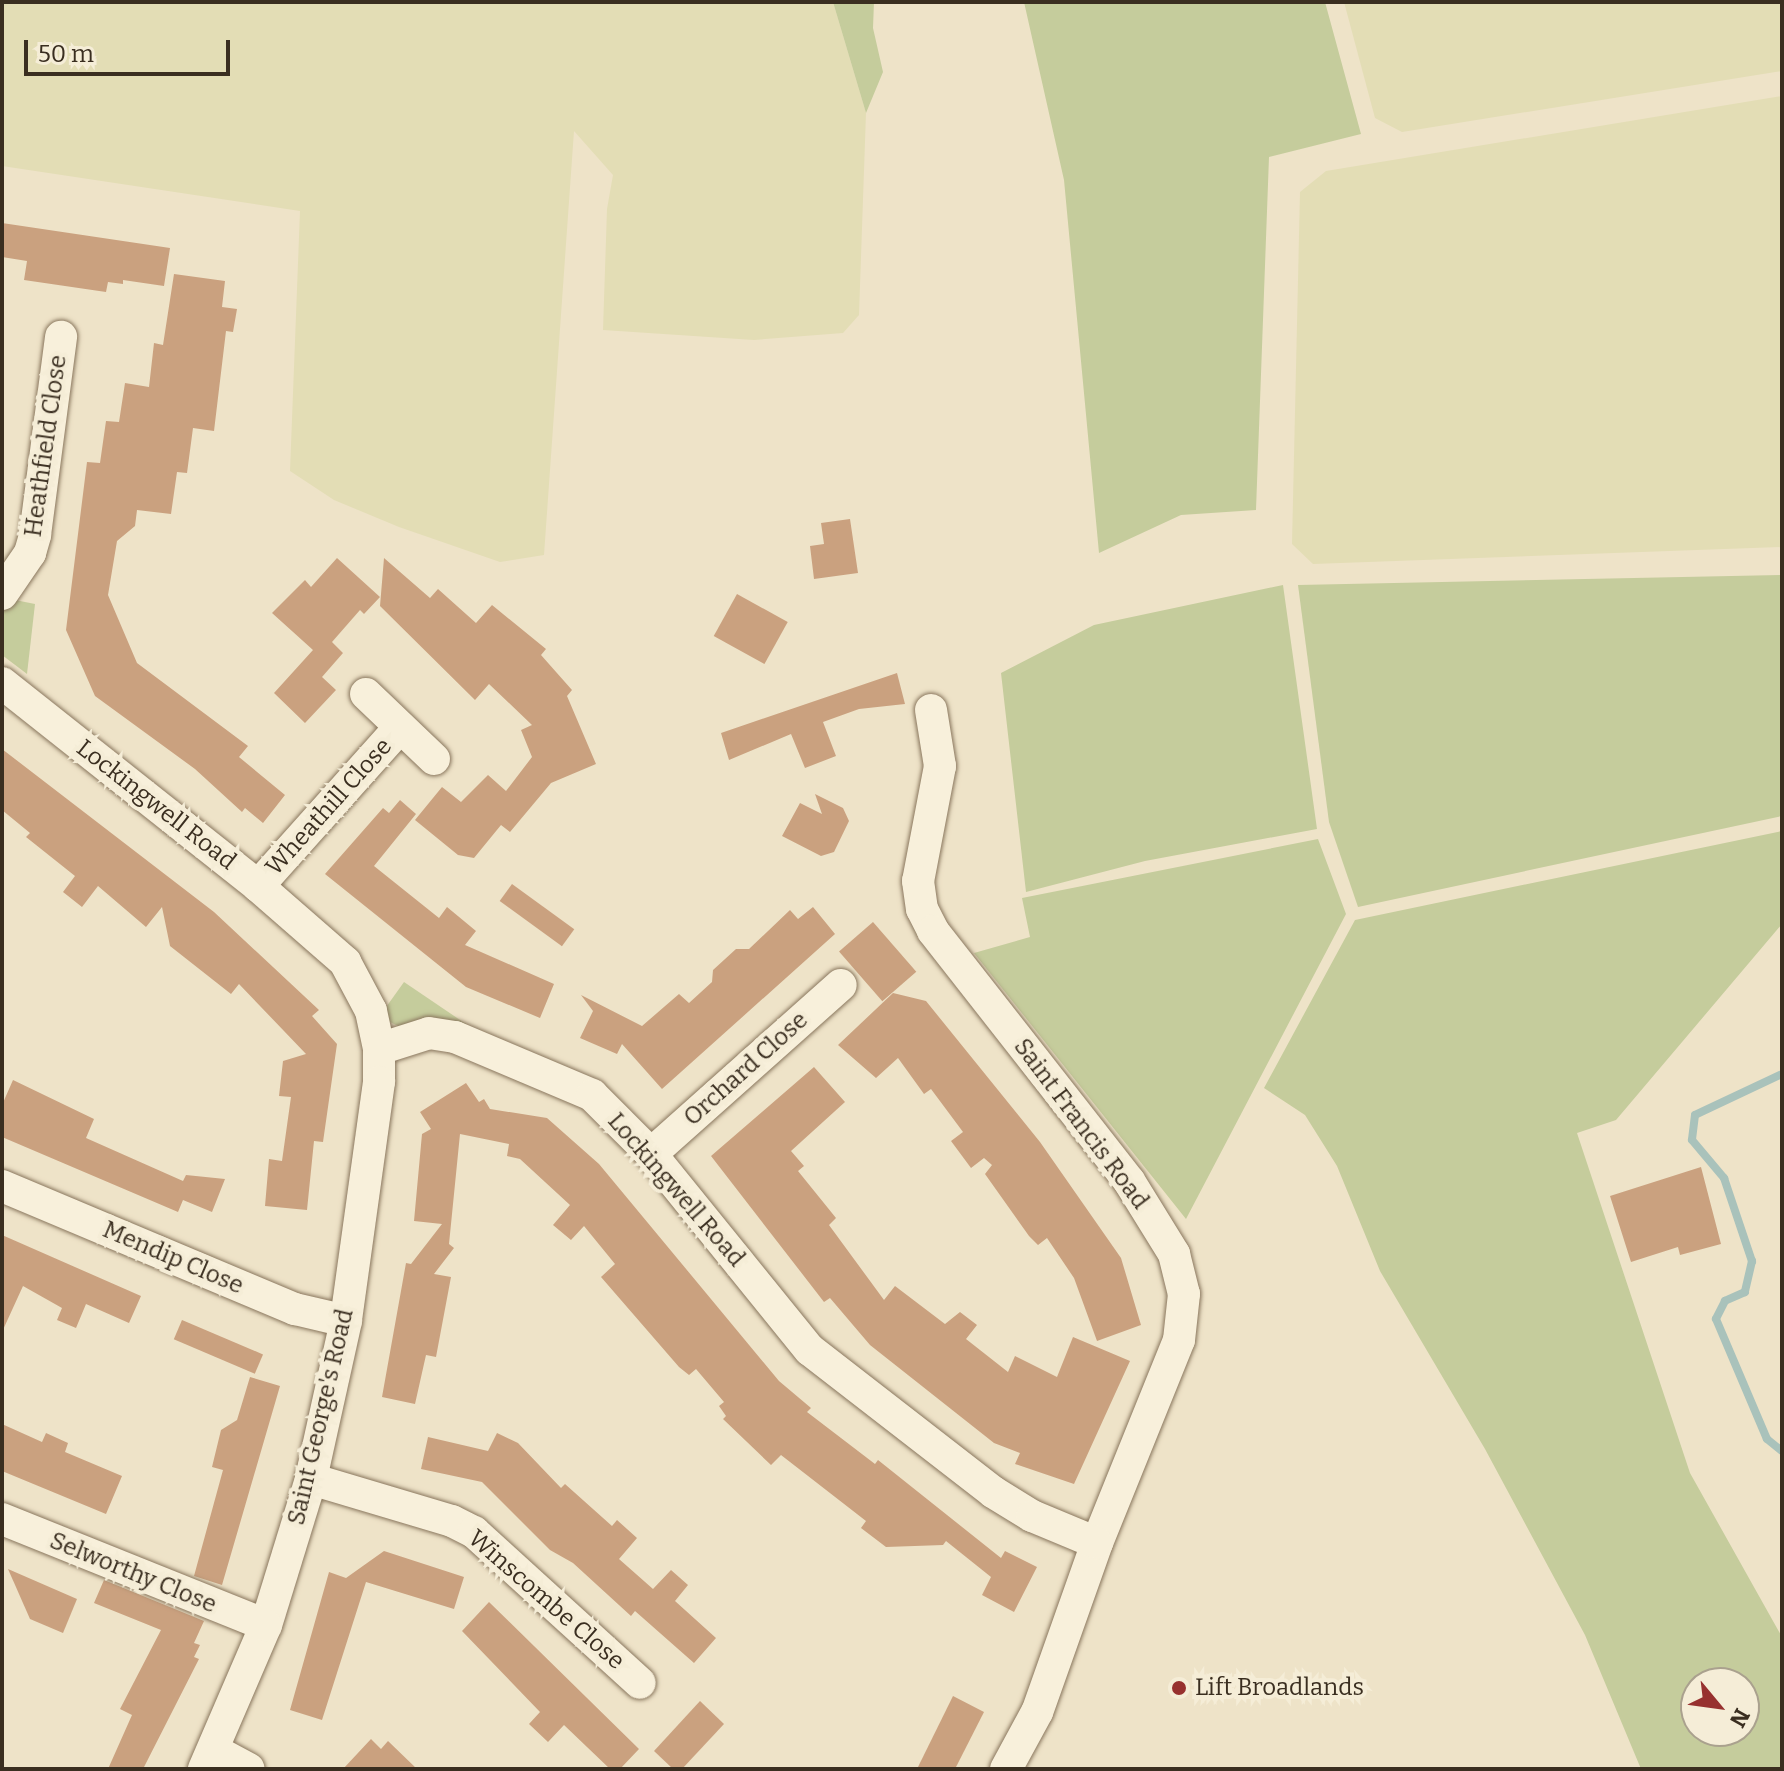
<!DOCTYPE html>
<style>
body{margin:0}
#map{position:relative;width:1784px;height:1771px;overflow:hidden;background:#eee3c8;font-family:Bitter,serif}
div>[style]{position:absolute}
[style*='--x']{left:calc(var(--x)*1px);top:calc(var(--y)*1px);width:calc(var(--w)*1px);rotate:calc(var(--a)*1deg)}
.farmland>*{inset:0;background:#e3ddb5}
.green>*{inset:0;background:#c5cc9c}
.stream>*{height:8px;margin:-4px;padding:0 4px;transform-origin:4px;border-radius:4px;background:#a9c2bb}
.building>*{inset:0;background:#caa17f;transform-origin:0 0}
.roads{filter:drop-shadow(0 0 2px #89765d) drop-shadow(0 0 2px #89765d)}
.street>*{height:32px;margin:-16px;padding:0 16px;transform-origin:16px;border-radius:16px;background:#f8f0db}
.dots>*{width:22px;height:22px;translate:-50% -50%;box-sizing:border-box;border:4px solid #f5edd7;border-radius:50%}
span{translate:-50% -50%;white-space:nowrap;text-align:center;line-height:1.15;-webkit-text-stroke:8px #f5edd7;paint-order:stroke}
.street-label{font-size:24px;color:#3a2e20}
.poi-label{font-size:24px;color:#3a2e20}
.left{translate:0 -50%;text-align:left}
.frame{position:absolute;inset:0;border:4px solid #3a2e20;pointer-events:none}
.north{position:absolute;left:1680px;top:1667px;width:80px;height:80px;box-sizing:border-box;background:#f5edd7;border:2px solid #aaa18e;border-radius:50%;rotate:119deg;font-size:22px;font-weight:700;line-height:32px;text-align:center;color:#3a2e20}
.north::after{content:'';display:block;margin:auto;width:28px;height:36px;background:#97312f;clip-path:polygon(50% 0,100% 100%,50% 72%,0 100%)}
.scale{position:absolute;left:24px;top:40px;width:206px;height:36px;box-sizing:border-box;border:4px solid #3a2e20;border-top:0;padding-left:10px;font-size:24px;line-height:28px;white-space:nowrap;color:#3a2e20;-webkit-text-stroke:6px #f5edd7;paint-order:stroke}
</style>
<div id="map">
<div class="farmland">
<i style="clip-path:polygon(2px 2px,833px 2px,866px 113px,859px 315px,843px 333px,754px 340px,603px 330px,607px 209px,613px 175px,574px 131px,544px 555px,500px 562px,399px 527px,334px 500px,290px 471px,300px 211px,2px 166px)"></i>
<i style="clip-path:polygon(1344px 2px,1782px 2px,1782px 71px,1402px 132px,1375px 118px)"></i>
<i style="clip-path:polygon(1782px 96px,1782px 547px,1313px 564px,1292px 544px,1300px 192px,1326px 171px)"></i>
</div>
<div class="green">
<i style="clip-path:polygon(833px 2px,874px 2px,873px 28px,883px 72px,866px 113px)"></i>
<i style="clip-path:polygon(1024px 2px,1325px 2px,1361px 134px,1269px 157px,1256px 510px,1181px 515px,1099px 553px,1064px 180px)"></i>
<i style="clip-path:polygon(1782px 575px,1782px 816px,1358px 907px,1329px 822px,1298px 585px)"></i>
<i style="clip-path:polygon(1283px 585px,1317px 829px,1145px 861px,1026px 892px,1001px 673px,1094px 625px)"></i>
<i style="clip-path:polygon(10px 599px,35px 604px,27px 674px,2px 655px,2px 610px)"></i>
<i style="clip-path:polygon(evenodd,1782px 831px,1782px 924px,1616px 1120px,1577px 1133px,1690px 1473px,1782px 1637px,1782px 1769px,1641px 1769px,1585px 1635px,1485px 1449px,1380px 1271px,1337px 1166px,1305px 1115px,1264px 1088px,1355px 920px,1782px 831px,1696px 1683px,1744px 1683px,1744px 1731px,1696px 1731px,1696px 1683px)"></i>
<i style="clip-path:polygon(1318px 839px,1346px 914px,1186px 1219px,974px 953px,1030px 937px,1022px 898px)"></i>
<i style="clip-path:polygon(404px 982px,466px 1024px,463px 1030px,404px 1029px,388px 1021px,384px 1010px)"></i>
</div>
<div class="stream">
<i style="--x:1782;--y:1074;--w:96;--a:154.8"></i>
<i style="--x:1695;--y:1115;--w:25;--a:97"></i>
<i style="--x:1692;--y:1140;--w:50;--a:49.9"></i>
<i style="--x:1724;--y:1178;--w:88;--a:71.4"></i>
<i style="--x:1752;--y:1261;--w:32;--a:103"></i>
<i style="--x:1745;--y:1292;--w:22;--a:156"></i>
<i style="--x:1725;--y:1301;--w:20;--a:117"></i>
<i style="--x:1716;--y:1319;--w:130;--a:67"></i>
<i style="--x:1767;--y:1439;--w:19;--a:39"></i>
</div>
<div class="building">
<i style="clip-path:polygon(2px 223px,170px 248px,164px 286px,123px 280px,123px 284px,108px 282px,106px 292px,24px 280px,27px 261px,2px 257px)"></i>
<i style="clip-path:polygon(174px 274px,225px 281px,222px 307px,237px 309px,233px 332px,226px 331px,214px 431px,193px 428px,187px 473px,177px 472px,171px 514px,137px 510px,135px 526px,117px 541px,108px 595px,137px 663px,248px 746px,239px 757px,285px 795px,263px 823px,245px 808px,242px 812px,195px 769px,95px 696px,66px 630px,87px 462px,100px 463px,106px 421px,119px 422px,125px 383px,149px 387px,154px 343px,163px 345px)"></i>
<i style="clip-path:polygon(850px 519px,858px 573px,814px 579px,810px 546px,824px 544px,821px 523px)"></i>
<i style="clip-path:polygon(337px 558px,380px 597px,364px 614px,360px 610px,332px 642px,343px 653px,322px 677px,336px 690px,305px 723px,274px 693px,313px 650px,272px 613px,305px 580px,311px 587px)"></i>
<i style="clip-path:polygon(384px 558px,430px 598px,438px 589px,476px 623px,492px 605px,546px 649px,541px 655px,572px 690px,567px 696px,596px 764px,551px 783px,510px 832px,501px 825px,474px 858px,458px 855px,415px 820px,442px 787px,461px 802px,488px 775px,506px 791px,532px 757px,521px 730px,532px 725px,489px 684px,475px 700px,380px 606px)"></i>
<i style="left:737px;top:594px;width:58px;height:48px;rotate:29deg"></i>
<i style="clip-path:polygon(897px 673px,905px 704px,859px 709px,823px 722px,836px 756px,805px 768px,791px 734px,729px 760px,721px 733px)"></i>
<i style="clip-path:polygon(2px 749px,214px 912px,319px 1010px,312px 1016px,337px 1044px,323px 1142px,314px 1141px,307px 1210px,265px 1206px,269px 1159px,282px 1161px,291px 1097px,279px 1096px,283px 1061px,306px 1054px,239px 984px,231px 994px,170px 946px,162px 907px,146px 927px,98px 886px,82px 907px,63px 892px,75px 876px,26px 837px,30px 833px,2px 810px)"></i>
<i style="clip-path:polygon(815px 794px,843px 808px,849px 821px,834px 852px,821px 856px,782px 836px,800px 803px,822px 814px)"></i>
<i style="clip-path:polygon(400px 800px,416px 814px,374px 866px,439px 918px,447px 907px,476px 931px,465px 945px,554px 984px,540px 1018px,466px 987px,325px 874px,383px 808px,389px 813px)"></i>
<i style="left:512px;top:884px;width:77px;height:21px;rotate:36deg"></i>
<i style="clip-path:polygon(813px 907px,835px 934px,662px 1089px,622px 1044px,617px 1054px,580px 1038px,593px 1011px,581px 995px,642px 1026px,679px 994px,689px 1003px,712px 982px,713px 970px,736px 949px,749px 949px,790px 910px,798px 919px)"></i>
<i style="left:873px;top:922px;width:66px;height:45px;rotate:49deg"></i>
<i style="clip-path:polygon(893px 993px,926px 1001px,1040px 1142px,1121px 1258px,1141px 1325px,1097px 1341px,1074px 1278px,1047px 1238px,1038px 1245px,1029px 1236px,985px 1174px,992px 1165px,984px 1158px,971px 1168px,951px 1141px,963px 1132px,931px 1089px,924px 1094px,898px 1058px,876px 1078px,838px 1045px)"></i>
<i style="clip-path:polygon(814px 1067px,845px 1102px,791px 1151px,804px 1166px,798px 1171px,836px 1218px,829px 1225px,884px 1300px,895px 1286px,945px 1324px,960px 1312px,977px 1325px,966px 1339px,1008px 1372px,1015px 1356px,1057px 1377px,1073px 1337px,1130px 1361px,1074px 1484px,1015px 1464px,1020px 1453px,994px 1443px,870px 1345px,830px 1298px,824px 1302px,711px 1156px)"></i>
<i style="clip-path:polygon(13px 1080px,94px 1119px,86px 1138px,183px 1181px,186px 1175px,225px 1179px,212px 1212px,183px 1200px,178px 1212px,2px 1137px,2px 1105px)"></i>
<i style="clip-path:polygon(466px 1083px,479px 1102px,484px 1099px,490px 1109px,547px 1118px,599px 1164px,779px 1381px,811px 1408px,807px 1412px,875px 1464px,878px 1460px,1001px 1558px,1005px 1551px,1037px 1567px,1014px 1612px,982px 1595px,991px 1577px,946px 1541px,943px 1545px,886px 1547px,861px 1528px,866px 1521px,781px 1455px,771px 1465px,723px 1419px,726px 1416px,719px 1406px,724px 1402px,696px 1369px,689px 1375px,679px 1367px,601px 1277px,615px 1264px,584px 1226px,571px 1240px,553px 1225px,570px 1205px,520px 1159px,507px 1156px,509px 1144px,460px 1134px,449px 1244px,454px 1248px,434px 1274px,451px 1277px,436px 1357px,426px 1355px,415px 1404px,382px 1397px,406px 1263px,411px 1264px,442px 1224px,414px 1221px,422px 1134px,431px 1129px,420px 1112px)"></i>
<i style="clip-path:polygon(1701px 1167px,1721px 1244px,1680px 1255px,1678px 1247px,1631px 1262px,1610px 1196px)"></i>
<i style="clip-path:polygon(2px 1235px,141px 1296px,129px 1323px,86px 1304px,76px 1328px,57px 1320px,62px 1308px,23px 1286px,2px 1332px)"></i>
<i style="left:182px;top:1320px;width:88px;height:21px;rotate:23deg"></i>
<i style="clip-path:polygon(250px 1377px,280px 1386px,222px 1585px,194px 1576px,223px 1470px,212px 1467px,221px 1430px,237px 1420px)"></i>
<i style="clip-path:polygon(2px 1424px,42px 1442px,46px 1433px,68px 1443px,65px 1452px,122px 1476px,106px 1514px,2px 1471px)"></i>
<i style="clip-path:polygon(497px 1433px,518px 1443px,561px 1488px,565px 1484px,612px 1526px,617px 1520px,637px 1538px,619px 1559px,653px 1589px,671px 1570px,688px 1585px,675px 1601px,716px 1638px,694px 1663px,635px 1611px,631px 1616px,573px 1563px,550px 1550px,482px 1482px,421px 1469px,428px 1437px,488px 1451px)"></i>
<i style="clip-path:polygon(384px 1551px,464px 1577px,454px 1609px,366px 1582px,322px 1720px,290px 1710px,329px 1572px,346px 1578px)"></i>
<i style="clip-path:polygon(8px 1569px,77px 1599px,63px 1633px,30px 1619px)"></i>
<i style="clip-path:polygon(104px 1580px,204px 1621px,194px 1643px,200px 1645px,194px 1657px,199px 1659px,143px 1769px,108px 1769px,132px 1715px,120px 1709px,161px 1630px,94px 1603px)"></i>
<i style="clip-path:polygon(489px 1602px,639px 1749px,620px 1769px,610px 1769px,564px 1725px,548px 1742px,529px 1724px,540px 1712px,462px 1631px)"></i>
<i style="clip-path:polygon(953px 1696px,984px 1712px,955px 1769px,917px 1769px)"></i>
<i style="clip-path:polygon(700px 1701px,724px 1724px,682px 1769px,673px 1769px,654px 1751px)"></i>
<i style="clip-path:polygon(371px 1739px,381px 1749px,388px 1741px,417px 1769px,343px 1769px)"></i>
</div>
<div class="roads">
<div class="street">
<i style="--x:2;--y:594;--w:50;--a:-55.7"></i>
<i style="--x:30;--y:553;--w:19;--a:-74"></i>
<i style="--x:35;--y:535;--w:200;--a:-82.5"></i>
<i style="--x:2;--y:683;--w:327;--a:38.4"></i>
<i style="--x:258;--y:886;--w:116;--a:41.1"></i>
<i style="--x:345;--y:962;--w:55;--a:62"></i>
<i style="--x:371;--y:1011;--w:39;--a:78"></i>
<i style="--x:379;--y:1049;--w:33;--a:90"></i>
<i style="--x:379;--y:1082;--w:241;--a:97.9"></i>
<i style="--x:346;--y:1321;--w:162;--a:102.5"></i>
<i style="--x:311;--y:1479;--w:153;--a:107.1"></i>
<i style="--x:266;--y:1625;--w:157;--a:113.3"></i>
<i style="--x:366;--y:694;--w:94;--a:43.7"></i>
<i style="--x:931;--y:710;--w:57;--a:80.9"></i>
<i style="--x:940;--y:766;--w:117;--a:100.8"></i>
<i style="--x:918;--y:881;--w:28;--a:82"></i>
<i style="--x:922;--y:909;--w:25;--a:63"></i>
<i style="--x:933;--y:931;--w:318;--a:51.9"></i>
<i style="--x:1129;--y:1181;--w:86;--a:58.3"></i>
<i style="--x:1174;--y:1254;--w:41;--a:76"></i>
<i style="--x:1184;--y:1294;--w:46;--a:96.2"></i>
<i style="--x:1179;--y:1340;--w:219;--a:112"></i>
<i style="--x:1097;--y:1543;--w:179;--a:109.5"></i>
<i style="--x:1037;--y:1712;--w:65;--a:118.5"></i>
<i style="--x:258;--y:886;--w:213;--a:-48.2"></i>
<i style="--x:379;--y:1049;--w:52;--a:-17.7"></i>
<i style="--x:429;--y:1033;--w:26;--a:9"></i>
<i style="--x:455;--y:1037;--w:149;--a:22.9"></i>
<i style="--x:592;--y:1095;--w:83;--a:45"></i>
<i style="--x:651;--y:1154;--w:252;--a:51"></i>
<i style="--x:810;--y:1350;--w:232;--a:37.8"></i>
<i style="--x:993;--y:1492;--w:46;--a:31.6"></i>
<i style="--x:1032;--y:1516;--w:70;--a:22.6"></i>
<i style="--x:651;--y:1154;--w:254;--a:-41.7"></i>
<i style="--x:2;--y:1186;--w:318;--a:22.8"></i>
<i style="--x:295;--y:1309;--w:52;--a:13.2"></i>
<i style="--x:311;--y:1479;--w:147;--a:16.6"></i>
<i style="--x:452;--y:1521;--w:25;--a:27"></i>
<i style="--x:474;--y:1532;--w:224;--a:42.3"></i>
<i style="--x:2;--y:1519;--w:284;--a:21.9"></i>
<i style="--x:215;--y:1751;--w:38;--a:28"></i>
</div>
</div>
<div class="dots">
<i style="left:1179px;top:1688px;background:#97312f"></i>
</div>
<div class="street-label">
<span style="left:46px;top:446px;rotate:-82deg">Heathfield Close</span>
<span style="left:156px;top:805px;rotate:38deg">Lockingwell Road</span>
<span style="left:329px;top:807px;rotate:-48deg">Wheathill Close</span>
<span style="left:746px;top:1069px;rotate:-42deg">Orchard Close</span>
<span style="left:1081px;top:1124px;rotate:53deg">Saint Francis Road</span>
<span style="left:676px;top:1190px;rotate:49deg">Lockingwell Road</span>
<span style="left:173px;top:1258px;rotate:23deg">Mendip Close</span>
<span style="left:321px;top:1417px;rotate:-77deg">Saint George's Road</span>
<span style="left:133px;top:1573px;rotate:22deg">Selworthy Close</span>
<span style="left:546px;top:1600px;rotate:41deg">Winscombe Close</span>
</div>
<div class="poi-label">
<span class="left" style="left:1195px;top:1688px">Lift Broadlands</span>
</div>
<div class="frame"></div>
<div class="north">N</div>
<div class="scale">50 m</div>
</div>
